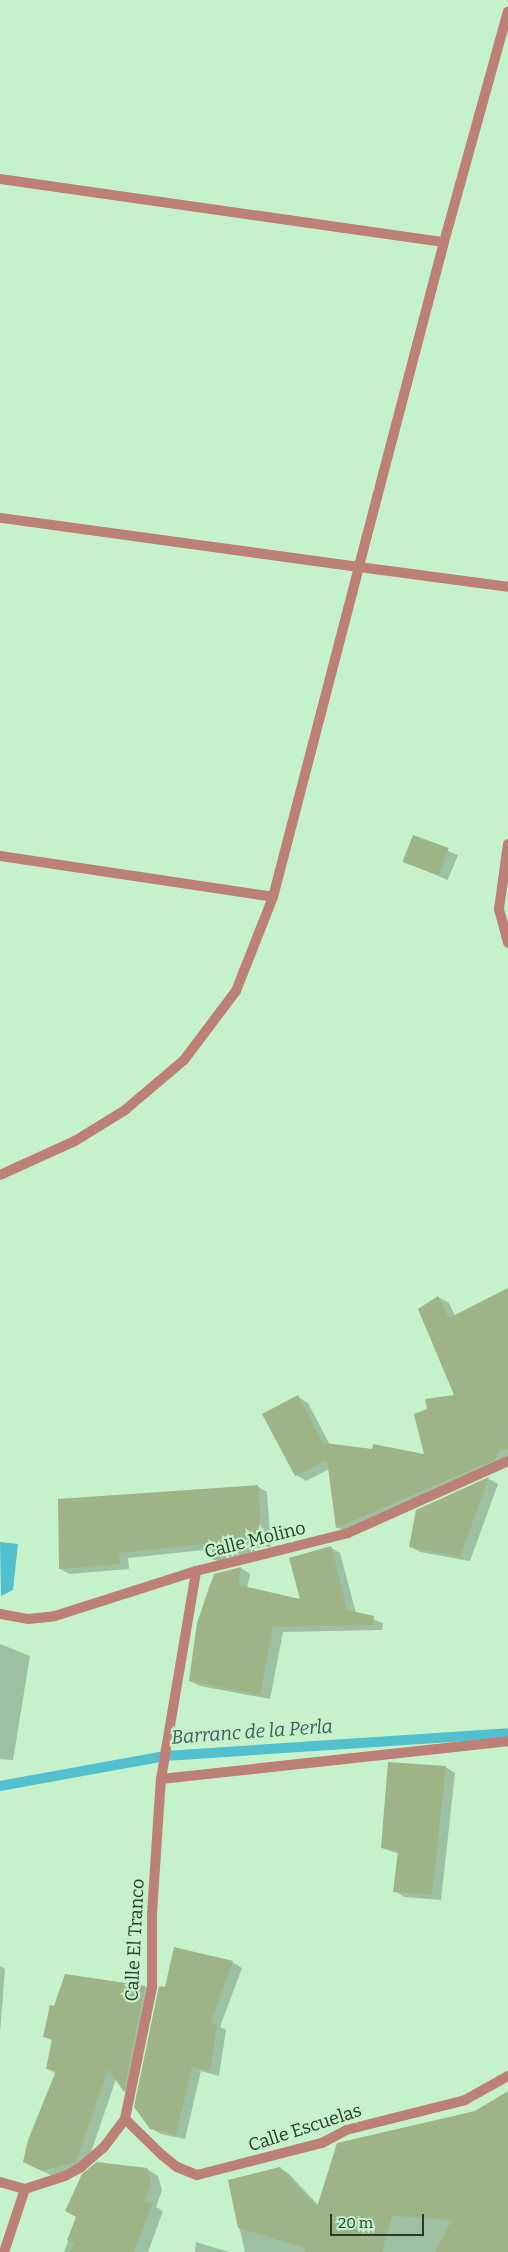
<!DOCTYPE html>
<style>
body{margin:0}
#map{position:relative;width:508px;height:2252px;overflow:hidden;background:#c5f1cb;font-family:Bitter,serif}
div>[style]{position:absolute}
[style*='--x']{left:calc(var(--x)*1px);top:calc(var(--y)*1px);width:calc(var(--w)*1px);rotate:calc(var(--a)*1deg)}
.water>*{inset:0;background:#53c0d0}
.shadow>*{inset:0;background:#0003;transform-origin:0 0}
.stream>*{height:10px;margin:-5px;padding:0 5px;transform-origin:5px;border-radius:5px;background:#53c0d0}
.building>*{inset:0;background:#9eb486;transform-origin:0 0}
.lane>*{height:10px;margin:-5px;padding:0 5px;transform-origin:5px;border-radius:5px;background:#bc8077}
.street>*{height:10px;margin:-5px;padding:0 5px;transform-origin:5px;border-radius:5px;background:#bc8077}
span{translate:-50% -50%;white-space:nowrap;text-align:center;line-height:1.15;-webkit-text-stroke:4.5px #c5f1cb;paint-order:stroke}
.street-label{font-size:18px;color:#283a2b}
.water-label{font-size:19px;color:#3b5d62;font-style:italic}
.scale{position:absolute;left:330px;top:2214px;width:94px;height:22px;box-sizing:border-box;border:2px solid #283a2b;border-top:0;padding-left:6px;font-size:15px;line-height:18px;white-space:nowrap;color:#283a2b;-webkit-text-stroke:4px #c5f1cb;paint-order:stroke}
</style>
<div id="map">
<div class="water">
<i style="clip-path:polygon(0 1542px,18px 1544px,13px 1590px,1px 1596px)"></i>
</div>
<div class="shadow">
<i style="left:413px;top:836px;width:49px;height:27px;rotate:23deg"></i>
<i style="clip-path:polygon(508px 1289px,508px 1459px,347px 1533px,337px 1527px,329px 1469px,306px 1481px,296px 1475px,298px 1397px,308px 1403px,330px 1445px,426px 1456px,456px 1396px,438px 1297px,449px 1303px,455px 1316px)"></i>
<i style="clip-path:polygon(489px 1479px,498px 1484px,470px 1561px,420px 1552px,411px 1547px,417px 1511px)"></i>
<i style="clip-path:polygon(257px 1486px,267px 1492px,271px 1547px,263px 1547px,257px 1490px,261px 1548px,255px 1548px,253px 1557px,223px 1565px,214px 1559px,213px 1549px,128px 1558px,129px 1569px,70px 1574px,60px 1569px)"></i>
<i style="clip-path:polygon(330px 1547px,340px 1553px,356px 1613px,383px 1623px,382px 1630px,283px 1632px,270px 1699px,200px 1686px,190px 1681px,198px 1623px,209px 1587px,215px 1577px,241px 1568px,250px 1574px,247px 1588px,301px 1601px)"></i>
<i style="clip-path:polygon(0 1644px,30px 1656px,13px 1760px,0 1759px)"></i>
<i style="clip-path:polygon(445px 1767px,455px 1773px,441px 1900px,404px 1897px,395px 1891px,399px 1854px,382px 1848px)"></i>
<i style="clip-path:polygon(232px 1962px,242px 1968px,220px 2027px,226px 2030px,219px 2076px,201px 2071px,185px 2139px,161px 2134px,150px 2128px)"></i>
<i style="clip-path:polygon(0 1966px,5px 1969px,0 2033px)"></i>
<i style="clip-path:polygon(145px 1986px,154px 1992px,133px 2096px,124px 2091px,116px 2079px,86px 2167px,53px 2176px,34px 2167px,56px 2074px,47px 2068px,53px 2041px,45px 2037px,54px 2007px)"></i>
<i style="clip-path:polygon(508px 2092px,508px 2252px,245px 2252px,229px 2181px,280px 2168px,289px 2174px,319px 2206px)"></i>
<i style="clip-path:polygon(147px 2169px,158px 2176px,162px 2190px,156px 2207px,163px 2211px,148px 2252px,64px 2252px,78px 2216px)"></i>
<i style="clip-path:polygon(196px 2242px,229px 2252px,195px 2252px)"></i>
</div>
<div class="stream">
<i style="--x:0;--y:1786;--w:168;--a:-10.3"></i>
<i style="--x:165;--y:1756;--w:344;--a:-3.8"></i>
</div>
<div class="building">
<i style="left:413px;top:835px;width:38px;height:29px;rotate:20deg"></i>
<i style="clip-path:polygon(508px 1288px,508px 1449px,499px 1450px,496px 1459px,336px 1528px,327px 1460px,295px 1476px,262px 1414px,298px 1395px,325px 1447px,325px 1443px,372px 1449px,373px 1444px,424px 1454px,414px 1414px,427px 1409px,425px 1399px,454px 1395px,418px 1309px,438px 1296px,449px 1318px)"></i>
<i style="clip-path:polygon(489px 1477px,460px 1557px,409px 1547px,416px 1510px)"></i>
<i style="clip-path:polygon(258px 1485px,262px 1542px,245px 1543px,243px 1552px,213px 1560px,211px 1543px,119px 1553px,120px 1564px,59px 1569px,58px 1499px)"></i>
<i style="clip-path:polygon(331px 1546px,347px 1610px,374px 1616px,373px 1625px,273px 1627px,260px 1695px,189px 1681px,197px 1623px,214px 1574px,241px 1567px,238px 1585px,300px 1599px,289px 1558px)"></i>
<i style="clip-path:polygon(388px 1762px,446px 1766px,432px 1895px,393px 1892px,398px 1851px,381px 1848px)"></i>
<i style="clip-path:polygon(174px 1947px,233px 1961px,211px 2022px,217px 2024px,210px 2071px,192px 2067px,176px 2135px,150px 2129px,134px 2107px,159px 1986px,165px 1987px)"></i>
<i style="clip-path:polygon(65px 1974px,145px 1986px,124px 2092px,108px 2069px,76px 2162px,42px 2171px,23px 2162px,28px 2140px,56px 2071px,46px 2069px,52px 2039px,43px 2037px,50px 2005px,54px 2006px)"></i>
<i style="clip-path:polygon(508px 2091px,508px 2252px,435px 2252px,452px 2220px,392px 2216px,382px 2252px,304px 2252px,306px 2248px,238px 2228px,228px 2180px,280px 2167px,317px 2207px,337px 2143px,475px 2111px)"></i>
<i style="clip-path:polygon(97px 2162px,147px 2168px,151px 2183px,145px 2201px,152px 2204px,134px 2252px,70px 2252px,74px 2244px,67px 2240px,76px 2217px,65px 2211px,82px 2174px)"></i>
</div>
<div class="lane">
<i style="--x:0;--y:179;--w:448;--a:8.1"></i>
<i style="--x:444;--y:242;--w:336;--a:104.7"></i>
<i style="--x:359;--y:567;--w:362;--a:-172.2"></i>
<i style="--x:444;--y:242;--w:239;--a:-74.5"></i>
<i style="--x:0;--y:856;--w:276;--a:8.5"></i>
<i style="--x:0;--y:1175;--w:82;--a:-24.4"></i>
<i style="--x:75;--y:1141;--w:59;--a:-31.8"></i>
<i style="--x:125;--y:1110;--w:77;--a:-40.3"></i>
<i style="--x:184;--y:1060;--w:86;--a:-53"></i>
<i style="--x:236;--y:991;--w:101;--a:-68.5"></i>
<i style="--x:273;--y:897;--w:341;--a:-75.4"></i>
<i style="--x:359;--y:567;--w:150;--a:7.6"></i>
</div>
<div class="street">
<i style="--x:508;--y:844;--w:66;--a:97.9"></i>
<i style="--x:499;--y:909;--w:35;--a:75"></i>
<i style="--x:0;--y:1614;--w:28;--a:10"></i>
<i style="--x:28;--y:1619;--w:27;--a:-6"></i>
<i style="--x:55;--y:1616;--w:148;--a:-17.7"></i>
<i style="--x:196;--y:1571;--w:157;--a:-14"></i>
<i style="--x:348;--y:1533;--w:175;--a:-24.2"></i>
<i style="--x:161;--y:1779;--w:349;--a:-6.2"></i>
<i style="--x:125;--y:2119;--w:52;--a:44.2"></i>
<i style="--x:162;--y:2155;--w:19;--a:39"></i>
<i style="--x:177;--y:2167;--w:22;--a:22"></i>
<i style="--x:197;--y:2175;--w:129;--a:-14.4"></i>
<i style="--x:322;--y:2143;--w:27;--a:-28"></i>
<i style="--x:346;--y:2130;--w:123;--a:-14.1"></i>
<i style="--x:465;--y:2100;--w:49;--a:-29.2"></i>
<i style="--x:0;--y:2182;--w:26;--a:16"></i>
<i style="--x:4;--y:2252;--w:66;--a:-71.6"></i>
<i style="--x:25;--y:2189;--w:42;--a:-18"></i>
<i style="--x:65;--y:2176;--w:18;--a:-29"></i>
<i style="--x:81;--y:2167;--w:30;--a:-41"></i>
<i style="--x:104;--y:2147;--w:35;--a:-53"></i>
<i style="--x:125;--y:2119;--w:135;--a:-78.4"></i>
<i style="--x:152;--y:1987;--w:74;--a:-90"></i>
<i style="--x:152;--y:1913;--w:134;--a:-86.2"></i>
<i style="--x:161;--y:1779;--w:211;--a:-80.4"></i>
</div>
<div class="street-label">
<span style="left:255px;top:1540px;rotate:-14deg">Calle Molino</span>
<span style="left:135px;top:1940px;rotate:-87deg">Calle El Tranco</span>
<span style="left:305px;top:2128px;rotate:-18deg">Calle Escuelas</span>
</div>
<div class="water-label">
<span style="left:252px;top:1732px;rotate:-4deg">Barranc de la Perla</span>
</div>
<div class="scale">20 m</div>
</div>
